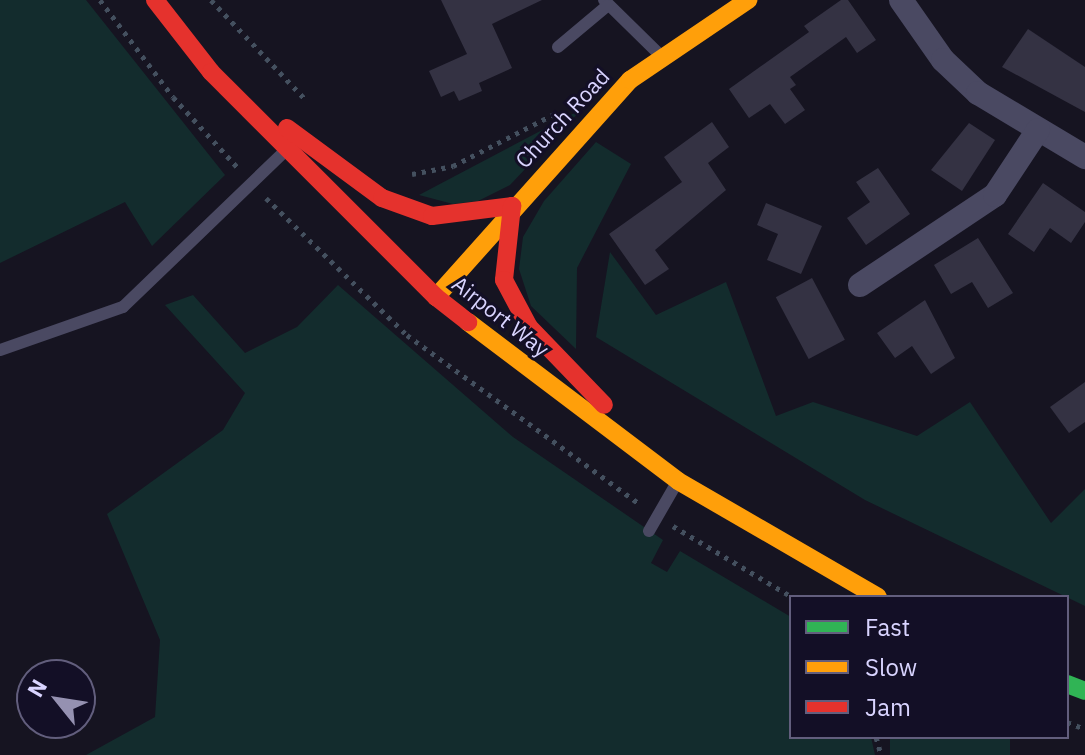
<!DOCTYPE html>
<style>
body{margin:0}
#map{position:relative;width:1085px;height:755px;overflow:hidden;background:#161421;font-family:"IBM Plex Sans",sans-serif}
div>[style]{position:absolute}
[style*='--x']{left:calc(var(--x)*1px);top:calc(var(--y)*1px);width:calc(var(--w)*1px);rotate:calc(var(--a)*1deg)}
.green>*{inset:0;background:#132c2d;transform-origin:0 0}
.building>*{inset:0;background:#343243;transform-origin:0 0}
.path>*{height:5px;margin-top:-2.5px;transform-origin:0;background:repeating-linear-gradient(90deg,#44505f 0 4px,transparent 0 10px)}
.lane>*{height:12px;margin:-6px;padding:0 6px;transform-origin:6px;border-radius:6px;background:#4a4962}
.street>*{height:24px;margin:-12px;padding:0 12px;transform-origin:12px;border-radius:12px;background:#4a4962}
.fast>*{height:18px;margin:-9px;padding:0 9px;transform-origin:9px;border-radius:9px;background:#30b455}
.slow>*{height:18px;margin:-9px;padding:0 9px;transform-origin:9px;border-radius:9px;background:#ff9f0a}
.jam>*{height:18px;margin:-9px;padding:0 9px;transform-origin:9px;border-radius:9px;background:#e5322d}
span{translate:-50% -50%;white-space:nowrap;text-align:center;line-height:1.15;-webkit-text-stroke:6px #130f26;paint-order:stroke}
.street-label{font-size:22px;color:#d9d4ff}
.legend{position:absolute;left:789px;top:595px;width:280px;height:144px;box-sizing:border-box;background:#130f26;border:2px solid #625e7d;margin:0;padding:10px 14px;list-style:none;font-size:24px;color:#d9d4ff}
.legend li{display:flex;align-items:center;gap:16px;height:40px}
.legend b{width:40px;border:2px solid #625e7d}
.north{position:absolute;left:16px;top:659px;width:80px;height:80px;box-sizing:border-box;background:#130f26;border:2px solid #625e7d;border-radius:50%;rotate:300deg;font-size:22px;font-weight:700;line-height:32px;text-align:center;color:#d9d4ff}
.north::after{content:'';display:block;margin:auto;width:28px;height:36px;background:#9591b1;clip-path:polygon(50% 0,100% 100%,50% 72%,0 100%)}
</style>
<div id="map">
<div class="green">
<i style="clip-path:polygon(0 0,86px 0,225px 175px,152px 246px,125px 202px,0 263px)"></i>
<i style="clip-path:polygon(582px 109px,510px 185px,478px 201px,453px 204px,419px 195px)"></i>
<i style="clip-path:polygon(596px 142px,631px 164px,577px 268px,576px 349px,531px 306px,519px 269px,523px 237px,544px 201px)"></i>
<i style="clip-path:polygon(610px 252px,656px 315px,726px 282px,776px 416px,813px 402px,917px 436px,970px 402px,1051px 523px,1085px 489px,1085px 606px,865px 500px,596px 337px)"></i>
<i style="clip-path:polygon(338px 285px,513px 437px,663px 540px,651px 563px,667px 572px,680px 551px,791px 617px,791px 737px,871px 737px,875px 755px,86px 755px,155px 717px,160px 640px,107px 514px,223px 430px,245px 393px,165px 305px,193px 295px,245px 353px,297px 327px)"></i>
<i style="left:890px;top:737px;width:120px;height:19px"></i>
</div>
<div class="building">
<i style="clip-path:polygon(441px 0,542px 0,492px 24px,512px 68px,479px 83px,482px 91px,459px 101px,454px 91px,441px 97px,429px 71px,467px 54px)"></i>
<i style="clip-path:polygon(841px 0,848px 0,876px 40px,857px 53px,846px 37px,790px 77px,796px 85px,790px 89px,805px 110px,785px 124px,770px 104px,749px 118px,729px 89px,809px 32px,804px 26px)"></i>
<i style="clip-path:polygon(1028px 29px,1085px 67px,1085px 112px,1002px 67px)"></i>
<i style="clip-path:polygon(712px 122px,729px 147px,708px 163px,726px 190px,655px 250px,669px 269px,645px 285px,609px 234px,682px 182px,664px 157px)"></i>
<i style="clip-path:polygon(969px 123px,995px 140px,962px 191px,931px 170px)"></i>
<i style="clip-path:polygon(878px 168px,910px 214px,866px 245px,847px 218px,870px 202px,856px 182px)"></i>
<i style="clip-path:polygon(1043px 183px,1085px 212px,1085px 222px,1071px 243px,1050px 228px,1034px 252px,1008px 234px)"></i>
<i style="clip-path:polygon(766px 203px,822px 226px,801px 274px,767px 260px,778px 234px,757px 225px)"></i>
<i style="clip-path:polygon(978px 238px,1013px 293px,988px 308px,972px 282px,951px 294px,934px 265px)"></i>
<i style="left:812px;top:278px;width:70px;height:41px;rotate:62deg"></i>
<i style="clip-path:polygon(925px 300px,955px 358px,931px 374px,912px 346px,895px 358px,877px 333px)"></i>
<i style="clip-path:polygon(1085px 382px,1085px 422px,1069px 433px,1050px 407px)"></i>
</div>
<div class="path">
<i style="--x:100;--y:0;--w:121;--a:53"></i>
<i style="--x:173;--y:97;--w:99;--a:47.5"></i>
<i style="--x:211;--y:0;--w:139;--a:46.5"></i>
<i style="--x:412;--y:174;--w:42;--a:-11"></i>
<i style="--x:453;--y:166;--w:116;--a:-27.2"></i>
<i style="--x:266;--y:198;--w:197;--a:44.2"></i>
<i style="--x:407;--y:335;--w:289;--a:36"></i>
<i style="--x:673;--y:526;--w:139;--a:30.8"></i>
<i style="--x:1067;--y:722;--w:19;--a:21"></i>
<i style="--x:876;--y:737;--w:19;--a:74"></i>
</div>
<div class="lane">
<i style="--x:604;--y:0;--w:80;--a:44.5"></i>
<i style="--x:558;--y:47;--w:64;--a:-39.9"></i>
<i style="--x:0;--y:350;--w:130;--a:-19.3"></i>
<i style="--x:123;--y:307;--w:226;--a:-43.9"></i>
<i style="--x:649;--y:531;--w:54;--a:-60.1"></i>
</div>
<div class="street">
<i style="--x:901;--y:0;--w:73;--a:55"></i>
<i style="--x:943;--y:60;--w:48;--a:43.3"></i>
<i style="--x:978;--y:93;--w:125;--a:30.9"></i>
<i style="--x:860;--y:285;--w:162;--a:-33.7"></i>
<i style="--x:995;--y:195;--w:78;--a:-56.5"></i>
</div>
<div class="fast">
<i style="--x:1067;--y:684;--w:19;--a:21"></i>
</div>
<div class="slow">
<i style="--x:436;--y:297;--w:291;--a:-48.2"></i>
<i style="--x:630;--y:80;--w:143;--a:-34.1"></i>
<i style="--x:468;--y:322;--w:263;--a:37.1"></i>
<i style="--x:678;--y:481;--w:231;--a:30.1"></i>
</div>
<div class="jam">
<i style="--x:155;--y:0;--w:91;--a:52.1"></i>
<i style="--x:211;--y:72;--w:318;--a:45"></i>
<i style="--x:436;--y:297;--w:41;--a:38"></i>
<i style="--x:287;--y:128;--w:118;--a:36.4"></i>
<i style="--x:382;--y:198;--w:53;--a:19.8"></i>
<i style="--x:432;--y:216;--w:81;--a:-7.1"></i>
<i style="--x:512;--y:206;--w:74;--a:96.2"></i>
<i style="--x:504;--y:280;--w:53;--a:62"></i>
<i style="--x:529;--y:327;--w:108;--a:46.1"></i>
</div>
<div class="street-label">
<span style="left:562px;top:118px;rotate:-47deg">Church Road</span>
<span style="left:501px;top:316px;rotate:38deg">Airport Way</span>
</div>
<ul class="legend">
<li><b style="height:10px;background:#30b455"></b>Fast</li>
<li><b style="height:10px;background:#ff9f0a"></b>Slow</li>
<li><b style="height:10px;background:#e5322d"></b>Jam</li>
</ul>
<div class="north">N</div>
</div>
